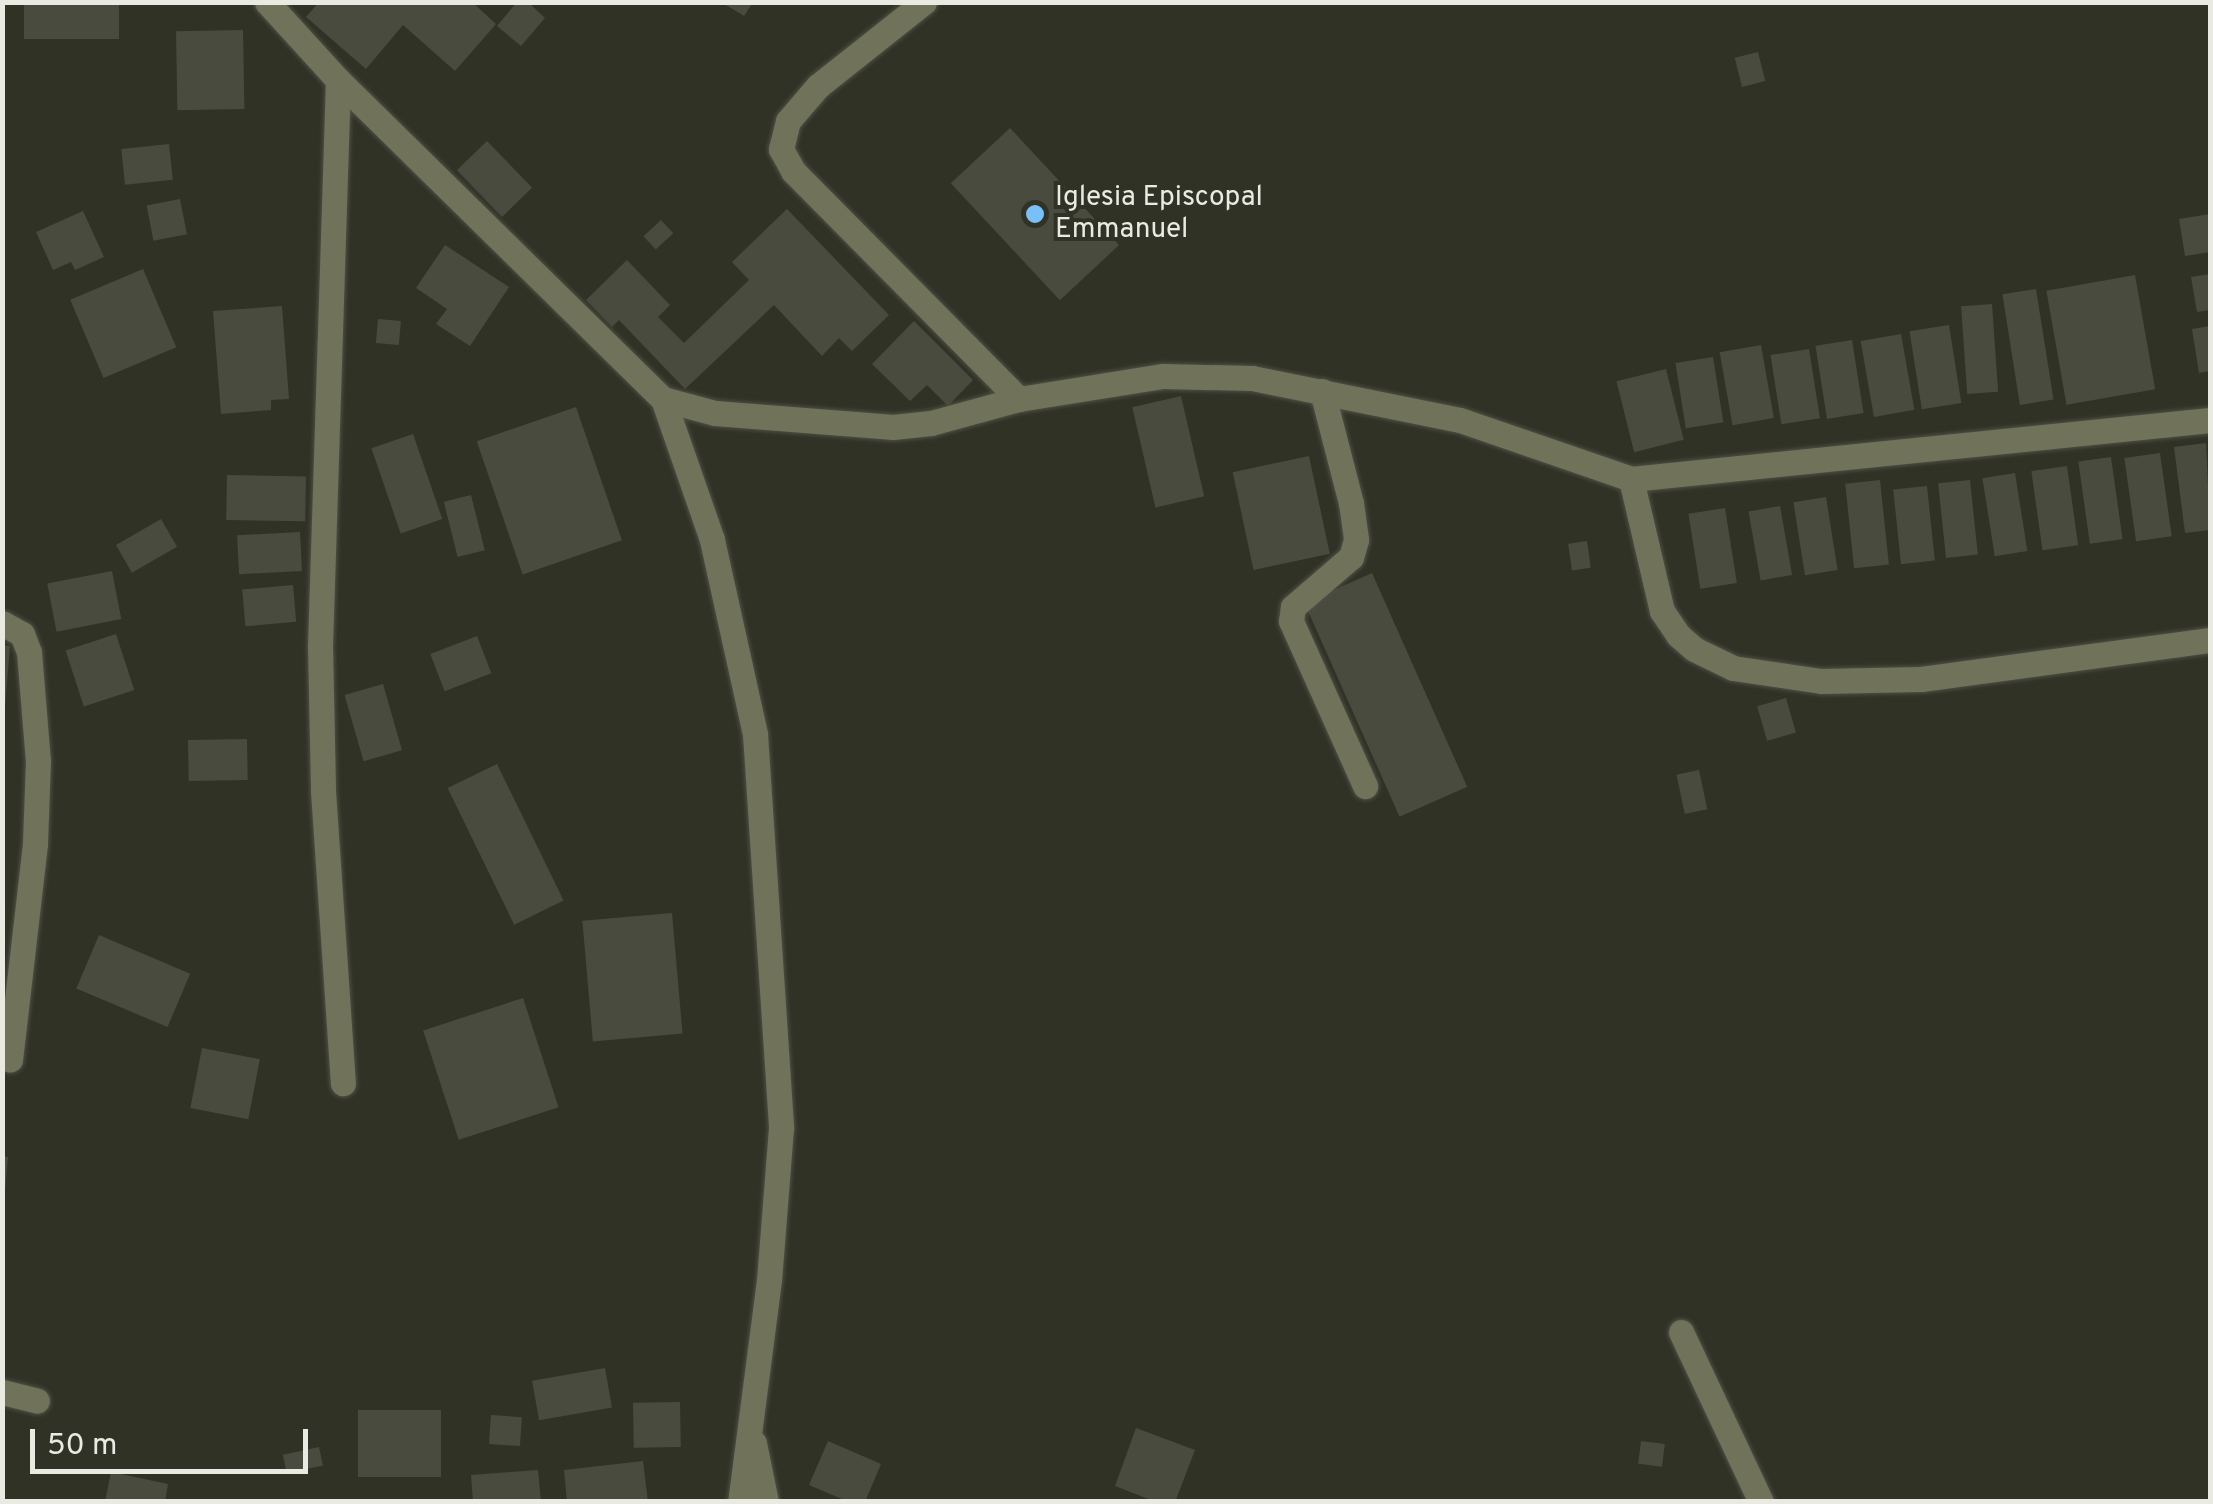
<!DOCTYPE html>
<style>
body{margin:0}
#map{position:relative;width:2213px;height:1504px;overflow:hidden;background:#303226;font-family:Overpass,sans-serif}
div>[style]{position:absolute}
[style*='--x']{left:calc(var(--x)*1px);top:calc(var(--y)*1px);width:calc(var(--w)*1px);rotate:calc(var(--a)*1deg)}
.building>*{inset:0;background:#494b3f;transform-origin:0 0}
.roads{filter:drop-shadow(0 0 2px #4e5044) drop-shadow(0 0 2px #4e5044)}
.minor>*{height:25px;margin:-12.5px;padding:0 12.5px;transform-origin:12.5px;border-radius:12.5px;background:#70735a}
.dots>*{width:28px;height:28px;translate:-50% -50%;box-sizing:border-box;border:5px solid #303226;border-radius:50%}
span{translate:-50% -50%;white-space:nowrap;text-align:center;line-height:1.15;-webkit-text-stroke:8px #303226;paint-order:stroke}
.poi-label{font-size:28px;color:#e9ebe3}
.left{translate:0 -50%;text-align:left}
.frame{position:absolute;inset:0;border:5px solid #e9ebe3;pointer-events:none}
.scale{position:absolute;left:30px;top:1429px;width:278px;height:45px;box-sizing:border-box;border:5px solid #e9ebe3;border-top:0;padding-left:12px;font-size:30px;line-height:35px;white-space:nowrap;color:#e9ebe3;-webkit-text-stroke:8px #303226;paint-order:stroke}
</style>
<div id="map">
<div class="building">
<i style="left:24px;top:2px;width:95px;height:37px"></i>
<i style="clip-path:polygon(319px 2px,472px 2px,496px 24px,455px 71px,403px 25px,366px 69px,306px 17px)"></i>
<i style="clip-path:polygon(517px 2px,528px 2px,545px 18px,521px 46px,497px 26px)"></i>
<i style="clip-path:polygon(721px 2px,753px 2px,744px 16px)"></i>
<i style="left:243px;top:30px;width:79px;height:67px;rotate:89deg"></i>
<i style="left:1758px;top:52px;width:30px;height:24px;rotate:76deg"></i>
<i style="left:1010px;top:128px;width:160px;height:81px;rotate:47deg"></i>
<i style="left:487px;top:141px;width:65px;height:42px;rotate:46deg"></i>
<i style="left:169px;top:144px;width:36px;height:48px;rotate:84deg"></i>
<i style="left:180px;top:199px;width:36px;height:34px;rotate:79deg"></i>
<i style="clip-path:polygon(787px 209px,889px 315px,852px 351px,839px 338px,822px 356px,774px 305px,685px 389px,619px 320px,612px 327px,586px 300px,627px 260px,670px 305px,658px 317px,684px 343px,749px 280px,732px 262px)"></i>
<i style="clip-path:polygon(83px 211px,104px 257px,75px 270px,71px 262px,53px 270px,36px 232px)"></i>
<i style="clip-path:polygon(2210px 214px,2210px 252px,2185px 256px,2179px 219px)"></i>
<i style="left:661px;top:220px;width:18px;height:24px;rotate:47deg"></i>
<i style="clip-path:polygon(445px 245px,509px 287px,470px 346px,436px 324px,447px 309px,416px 288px)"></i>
<i style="left:143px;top:269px;width:85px;height:79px;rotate:67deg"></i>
<i style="clip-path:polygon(2210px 274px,2210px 310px,2197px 312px,2191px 277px)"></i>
<i style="left:2135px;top:275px;width:116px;height:90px;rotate:80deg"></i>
<i style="left:2036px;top:289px;width:112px;height:34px;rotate:81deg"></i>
<i style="left:1992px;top:304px;width:88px;height:31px;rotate:86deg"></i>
<i style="clip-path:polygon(282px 306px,289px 399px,271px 400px,271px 410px,221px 414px,213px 311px)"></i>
<i style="left:378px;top:319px;width:23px;height:24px;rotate:5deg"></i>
<i style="clip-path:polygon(914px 321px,973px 380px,948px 406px,927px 385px,910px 401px,872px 364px)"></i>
<i style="left:1949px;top:325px;width:79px;height:40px;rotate:81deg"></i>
<i style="clip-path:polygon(2210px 326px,2210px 371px,2199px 373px,2192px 329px)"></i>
<i style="left:1901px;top:334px;width:77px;height:41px;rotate:80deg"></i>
<i style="left:1852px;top:340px;width:74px;height:37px;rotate:81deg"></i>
<i style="left:1761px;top:345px;width:74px;height:42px;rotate:80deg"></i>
<i style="left:1809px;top:349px;width:70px;height:39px;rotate:81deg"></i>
<i style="left:1713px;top:357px;width:66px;height:38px;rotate:81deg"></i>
<i style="left:1666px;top:369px;width:73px;height:51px;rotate:76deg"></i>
<i style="left:1181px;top:396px;width:103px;height:50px;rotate:77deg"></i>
<i style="left:576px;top:407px;width:141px;height:105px;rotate:71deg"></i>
<i style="left:413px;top:434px;width:90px;height:44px;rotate:71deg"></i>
<i style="clip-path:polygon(2206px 443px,2210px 530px,2185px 533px,2174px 447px)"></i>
<i style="left:2160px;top:453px;width:84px;height:36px;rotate:82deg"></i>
<i style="left:1309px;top:456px;width:100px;height:78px;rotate:78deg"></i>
<i style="left:2111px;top:457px;width:83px;height:33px;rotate:82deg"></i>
<i style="left:2067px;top:466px;width:80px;height:36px;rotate:82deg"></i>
<i style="left:2015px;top:473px;width:79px;height:33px;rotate:81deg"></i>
<i style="left:227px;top:475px;width:79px;height:45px;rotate:1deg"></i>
<i style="left:1880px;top:480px;width:85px;height:35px;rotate:84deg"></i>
<i style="left:1970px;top:480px;width:75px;height:32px;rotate:84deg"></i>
<i style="left:1927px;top:486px;width:75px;height:34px;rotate:84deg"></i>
<i style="left:471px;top:495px;width:57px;height:28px;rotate:76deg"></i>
<i style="left:1826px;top:497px;width:74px;height:33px;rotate:81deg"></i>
<i style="left:1780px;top:506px;width:70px;height:32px;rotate:80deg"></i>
<i style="left:1725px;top:508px;width:76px;height:37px;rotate:81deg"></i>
<i style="left:161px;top:519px;width:32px;height:52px;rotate:60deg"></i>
<i style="left:300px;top:532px;width:39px;height:63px;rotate:87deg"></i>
<i style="left:1587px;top:541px;width:27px;height:19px;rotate:82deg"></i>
<i style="left:112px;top:571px;width:49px;height:66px;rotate:79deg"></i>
<i style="left:1372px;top:573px;width:234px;height:74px;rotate:66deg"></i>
<i style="left:293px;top:585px;width:37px;height:51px;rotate:85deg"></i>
<i style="left:116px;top:634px;width:59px;height:53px;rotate:72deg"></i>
<i style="left:477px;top:636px;width:40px;height:50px;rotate:69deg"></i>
<i style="clip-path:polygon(2px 645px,10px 646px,5px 707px,2px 706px)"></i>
<i style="left:383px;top:684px;width:69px;height:40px;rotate:74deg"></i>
<i style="left:1786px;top:698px;width:36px;height:30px;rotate:74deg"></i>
<i style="left:247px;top:739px;width:41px;height:59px;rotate:89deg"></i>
<i style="left:497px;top:764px;width:152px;height:55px;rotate:64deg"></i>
<i style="left:1699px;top:770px;width:40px;height:23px;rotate:78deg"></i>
<i style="left:672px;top:913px;width:121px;height:90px;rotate:85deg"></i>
<i style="left:99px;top:935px;width:99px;height:58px;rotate:23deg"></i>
<i style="left:523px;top:998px;width:115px;height:105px;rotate:72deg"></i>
<i style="left:202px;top:1048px;width:59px;height:61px;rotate:11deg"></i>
<i style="clip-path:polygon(2px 1156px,8px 1157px,5px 1190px,2px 1190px)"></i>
<i style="left:605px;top:1368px;width:40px;height:74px;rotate:80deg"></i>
<i style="left:680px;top:1402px;width:45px;height:47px;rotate:89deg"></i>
<i style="left:358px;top:1410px;width:83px;height:67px"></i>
<i style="left:491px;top:1415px;width:31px;height:29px;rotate:4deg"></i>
<i style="clip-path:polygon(1136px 1428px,1195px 1450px,1175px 1502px,1156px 1502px,1115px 1486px)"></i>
<i style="clip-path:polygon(828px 1441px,881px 1464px,865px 1502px,849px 1502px,809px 1485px)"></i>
<i style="left:1641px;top:1441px;width:24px;height:23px;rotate:7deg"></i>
<i style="left:319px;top:1447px;width:19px;height:37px;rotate:78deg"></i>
<i style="clip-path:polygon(643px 1461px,648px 1502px,567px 1502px,564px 1470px)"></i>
<i style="clip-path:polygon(538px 1470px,541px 1502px,473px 1502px,471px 1475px)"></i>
<i style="clip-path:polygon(111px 1472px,168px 1484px,165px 1502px,105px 1502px)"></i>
</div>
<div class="roads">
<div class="minor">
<i style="--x:267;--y:2;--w:105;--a:47.7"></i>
<i style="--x:338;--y:80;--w:455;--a:44.5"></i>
<i style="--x:663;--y:399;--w:149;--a:70.8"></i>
<i style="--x:712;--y:540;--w:199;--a:77.5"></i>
<i style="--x:755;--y:734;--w:395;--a:86.2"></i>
<i style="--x:781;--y:1128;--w:152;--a:94.5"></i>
<i style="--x:769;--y:1280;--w:224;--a:97.4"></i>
<i style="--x:924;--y:2;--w:135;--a:141.6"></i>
<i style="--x:818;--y:86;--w:46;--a:130.6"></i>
<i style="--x:788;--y:121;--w:29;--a:104"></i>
<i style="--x:781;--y:149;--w:25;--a:61"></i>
<i style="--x:793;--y:171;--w:321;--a:45.3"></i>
<i style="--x:338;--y:80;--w:565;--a:91.82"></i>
<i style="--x:320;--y:645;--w:146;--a:88.8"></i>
<i style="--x:323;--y:791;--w:293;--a:86.1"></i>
<i style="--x:1322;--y:391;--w:116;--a:75.5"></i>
<i style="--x:1351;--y:503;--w:37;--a:82"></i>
<i style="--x:1356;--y:540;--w:18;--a:106"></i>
<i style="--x:1351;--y:557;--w:77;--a:139.2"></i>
<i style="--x:1293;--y:607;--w:14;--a:98"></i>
<i style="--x:1291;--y:621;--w:181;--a:65.8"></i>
<i style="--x:663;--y:399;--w:54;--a:15.1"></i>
<i style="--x:715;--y:413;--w:179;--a:4.5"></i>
<i style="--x:893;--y:427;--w:38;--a:-6"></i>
<i style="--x:931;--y:423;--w:91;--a:-15.3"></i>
<i style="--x:1019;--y:399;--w:146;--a:-9.1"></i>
<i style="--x:1163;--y:376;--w:89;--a:1.3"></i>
<i style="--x:1252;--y:378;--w:212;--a:11.4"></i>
<i style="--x:1460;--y:420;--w:181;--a:19"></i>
<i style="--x:1631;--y:479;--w:582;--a:-5.82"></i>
<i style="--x:1631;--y:479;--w:136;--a:76.8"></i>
<i style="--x:1662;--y:611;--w:29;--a:56"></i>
<i style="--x:1678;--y:635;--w:21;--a:41"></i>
<i style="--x:1694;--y:649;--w:43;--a:26"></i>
<i style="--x:1733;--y:668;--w:89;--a:8.4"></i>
<i style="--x:1821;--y:681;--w:100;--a:-1.1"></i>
<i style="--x:1921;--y:679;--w:292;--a:-7.7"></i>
<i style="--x:2;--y:623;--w:23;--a:29"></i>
<i style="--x:22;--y:634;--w:19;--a:69"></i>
<i style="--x:29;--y:652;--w:109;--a:85.3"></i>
<i style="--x:38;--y:761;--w:83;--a:92.1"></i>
<i style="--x:35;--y:844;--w:217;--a:96.6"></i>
<i style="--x:1681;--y:1332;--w:188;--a:64.8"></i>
<i style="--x:2;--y:1392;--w:36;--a:14"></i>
<i style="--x:754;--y:1443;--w:60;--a:78.5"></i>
</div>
</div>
<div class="dots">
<i style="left:1035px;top:214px;background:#79bff8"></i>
</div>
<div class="poi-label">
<span class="left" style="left:1055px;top:214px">Iglesia Episcopal<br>Emmanuel</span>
</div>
<div class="frame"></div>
<div class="scale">50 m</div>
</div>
